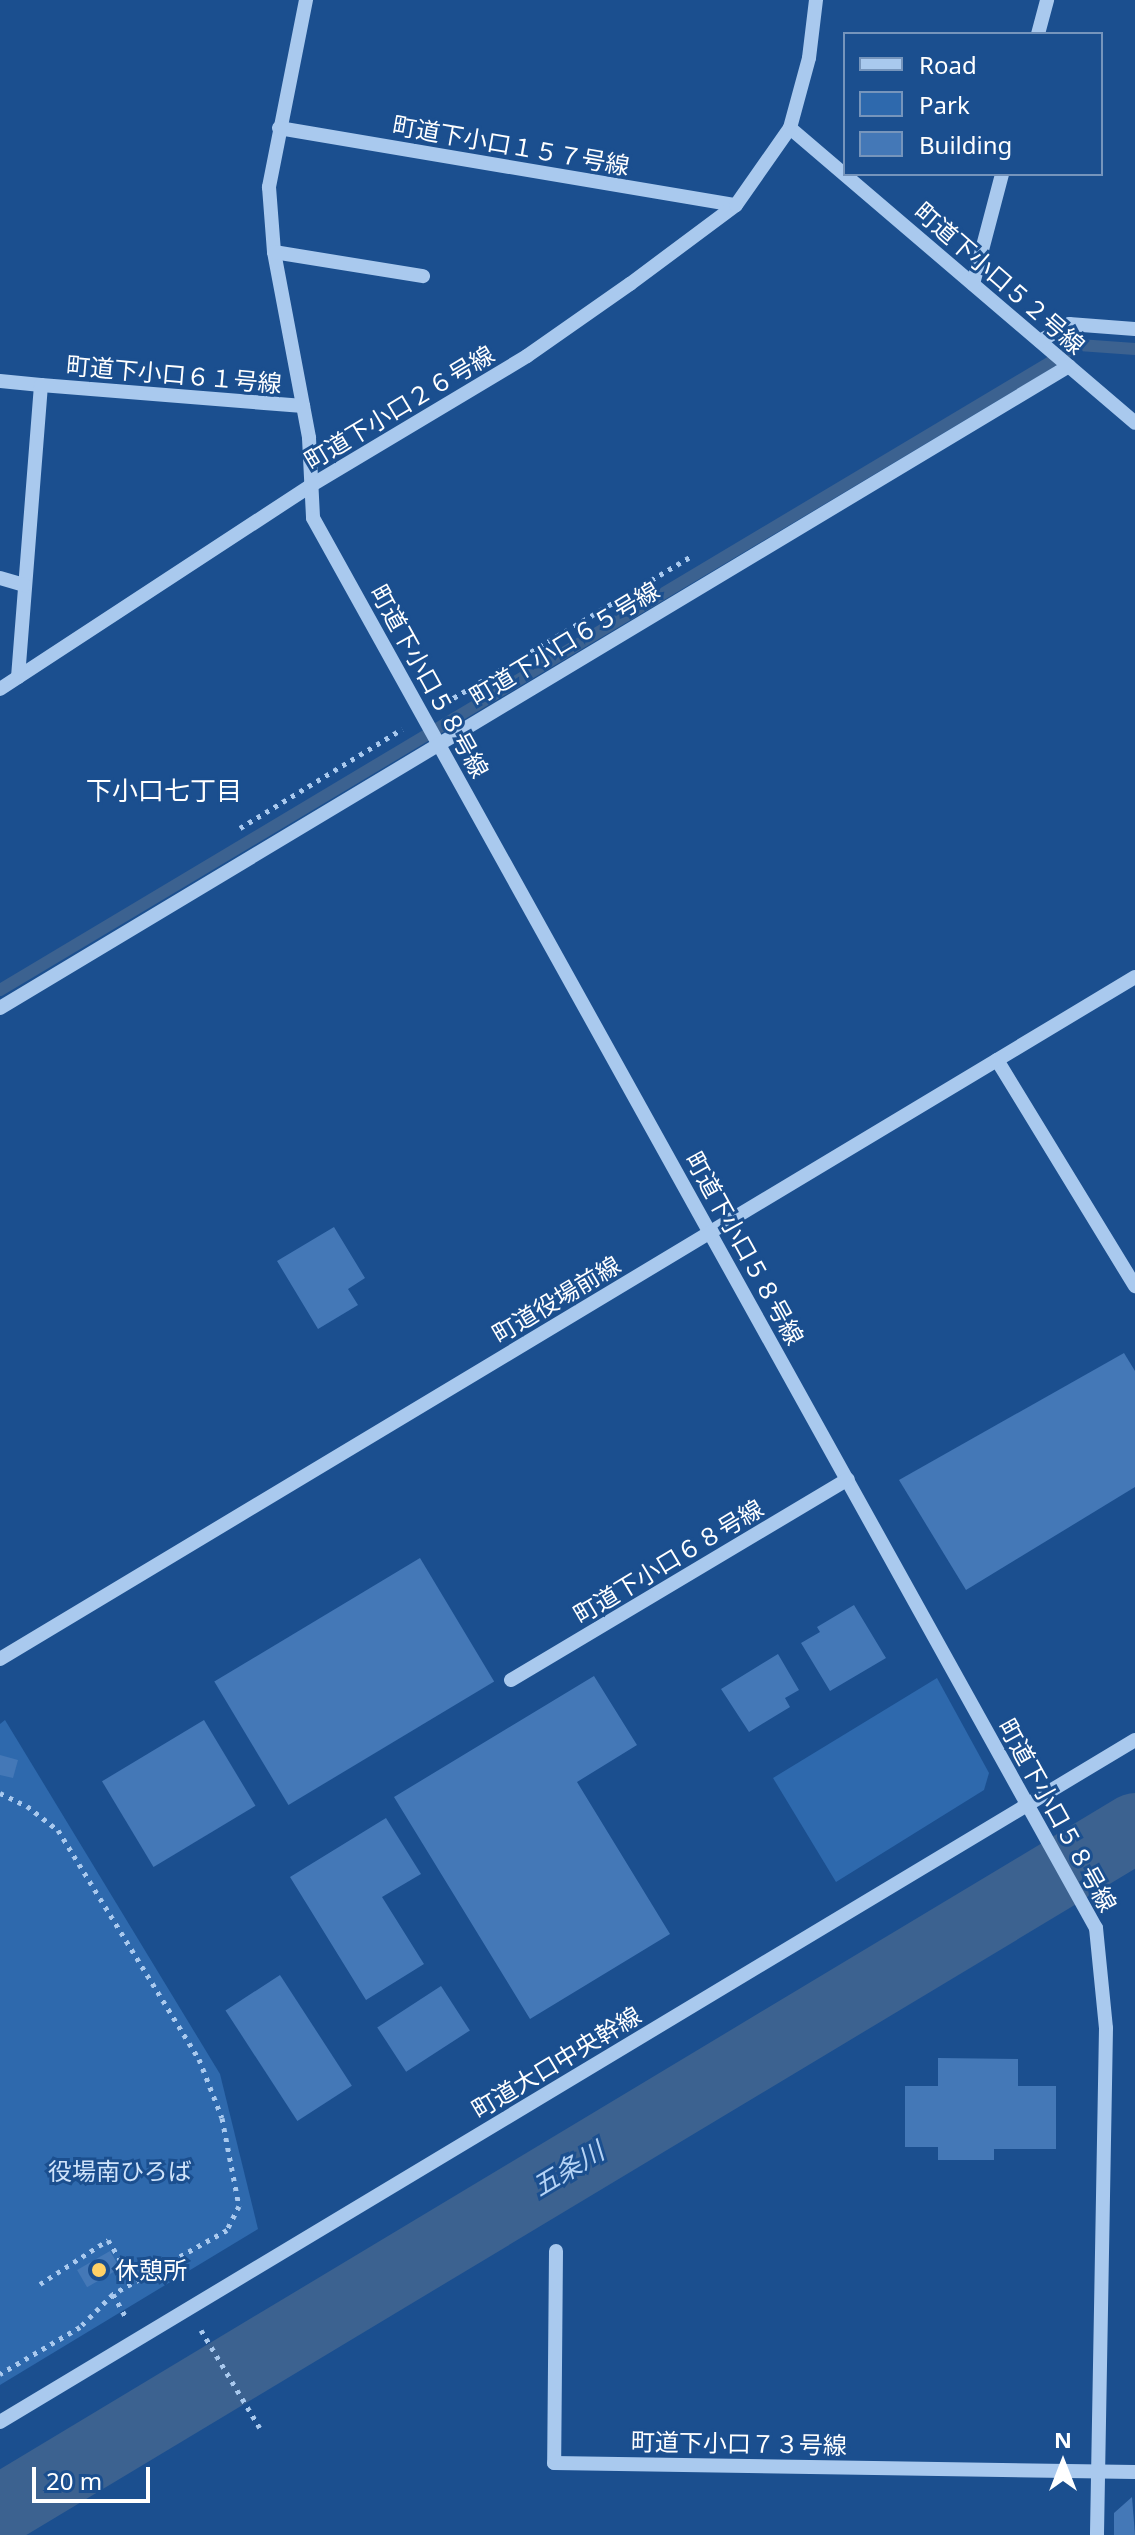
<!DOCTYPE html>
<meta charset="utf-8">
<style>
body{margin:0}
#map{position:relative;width:1135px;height:2535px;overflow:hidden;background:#1b4f8f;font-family:"Noto Sans","Noto Sans JP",sans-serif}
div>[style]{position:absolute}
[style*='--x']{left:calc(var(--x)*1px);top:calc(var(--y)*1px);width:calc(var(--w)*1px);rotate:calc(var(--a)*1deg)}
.green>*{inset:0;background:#2e69ad}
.stream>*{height:12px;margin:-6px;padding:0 6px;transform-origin:6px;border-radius:6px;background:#3c6290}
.river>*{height:70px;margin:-35px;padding:0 35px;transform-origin:35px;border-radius:35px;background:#3c6290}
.building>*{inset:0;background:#4478b7;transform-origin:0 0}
.path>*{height:5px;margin-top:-2.5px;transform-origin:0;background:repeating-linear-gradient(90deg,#a9c9ee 0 4px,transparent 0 10px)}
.minor>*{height:14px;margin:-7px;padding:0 7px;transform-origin:7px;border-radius:7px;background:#a9c9ee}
.dots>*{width:22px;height:22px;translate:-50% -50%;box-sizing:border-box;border:4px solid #1b4f8f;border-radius:50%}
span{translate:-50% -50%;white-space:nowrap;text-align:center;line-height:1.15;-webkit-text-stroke:6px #1b4f8f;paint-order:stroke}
.street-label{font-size:24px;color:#fff}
.park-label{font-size:24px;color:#cfe3fa}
.poi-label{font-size:24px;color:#fff}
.left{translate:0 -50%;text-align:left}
.neighbourhood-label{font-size:26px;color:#fff}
.water-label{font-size:26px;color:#b5d3f5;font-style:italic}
.legend{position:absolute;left:843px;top:32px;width:260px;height:144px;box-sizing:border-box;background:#1b4f8f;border:2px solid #7695bc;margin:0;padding:10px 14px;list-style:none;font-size:24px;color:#fff}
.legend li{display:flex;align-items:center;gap:16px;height:40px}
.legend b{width:40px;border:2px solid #7695bc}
.north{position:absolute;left:1023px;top:2423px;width:80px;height:80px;-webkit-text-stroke:6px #1b4f8f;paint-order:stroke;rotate:0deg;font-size:22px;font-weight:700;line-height:32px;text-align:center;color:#fff}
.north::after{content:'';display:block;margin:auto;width:28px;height:36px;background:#fff;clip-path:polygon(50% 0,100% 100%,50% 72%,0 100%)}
.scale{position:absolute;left:32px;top:2467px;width:118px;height:36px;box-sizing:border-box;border:4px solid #fff;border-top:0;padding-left:10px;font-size:24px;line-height:28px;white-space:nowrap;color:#fff;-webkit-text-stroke:6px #1b4f8f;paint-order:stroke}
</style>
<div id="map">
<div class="green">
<i style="clip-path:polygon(937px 1678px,989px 1773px,984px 1790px,836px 1882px,773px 1778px)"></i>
<i style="clip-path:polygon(5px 1720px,220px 2074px,258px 2229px,0 2385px,0 1724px)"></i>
</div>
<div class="stream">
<i style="--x:0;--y:990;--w:1257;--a:-30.87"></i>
<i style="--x:1079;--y:345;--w:56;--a:4.1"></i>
</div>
<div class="river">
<i style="--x:0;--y:2510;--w:1324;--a:-31"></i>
</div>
<div class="building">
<i style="clip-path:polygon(334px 1227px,365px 1278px,348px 1289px,358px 1305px,318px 1329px,277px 1261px)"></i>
<i style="clip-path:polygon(1124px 1353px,1135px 1371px,1135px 1487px,966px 1590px,899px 1480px)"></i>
<i style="left:420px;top:1558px;width:144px;height:240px;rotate:59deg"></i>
<i style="clip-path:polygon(854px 1605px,886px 1658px,830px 1691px,801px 1643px,820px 1632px,817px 1627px)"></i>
<i style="clip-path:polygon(778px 1654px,799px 1690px,785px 1698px,790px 1707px,749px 1732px,721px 1689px)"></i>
<i style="clip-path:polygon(594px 1676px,637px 1745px,577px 1782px,670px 1934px,530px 2019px,394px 1797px)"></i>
<i style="left:204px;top:1720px;width:100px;height:119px;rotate:59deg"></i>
<i style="clip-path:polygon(0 1755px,18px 1760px,13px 1778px,0 1775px)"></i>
<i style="clip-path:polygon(386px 1818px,421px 1874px,382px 1897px,424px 1964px,366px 2000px,290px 1877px)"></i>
<i style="left:280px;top:1975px;width:132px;height:65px;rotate:57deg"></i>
<i style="left:441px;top:1986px;width:53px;height:76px;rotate:57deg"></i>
<i style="clip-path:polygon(938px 2058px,1018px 2059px,1018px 2086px,1056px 2086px,1056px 2149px,994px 2149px,994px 2160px,938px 2160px,938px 2147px,905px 2147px,905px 2086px,938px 2086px)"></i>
<i style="left:110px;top:2251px;width:20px;height:38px;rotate:60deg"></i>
<i style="clip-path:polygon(1132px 2497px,1135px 2535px,1114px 2535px,1114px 2513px)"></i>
</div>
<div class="path">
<i style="--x:445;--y:703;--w:289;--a:-30.8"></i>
<i style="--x:240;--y:828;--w:190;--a:-31.4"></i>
<i style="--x:0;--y:1793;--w:30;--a:26"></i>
<i style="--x:27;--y:1806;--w:39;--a:38"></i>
<i style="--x:58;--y:1830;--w:269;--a:58.4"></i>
<i style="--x:199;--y:2059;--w:63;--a:68.7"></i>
<i style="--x:222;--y:2118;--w:90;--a:79.1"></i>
<i style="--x:239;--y:2206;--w:27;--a:117"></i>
<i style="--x:227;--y:2230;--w:131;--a:150.7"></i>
<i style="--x:113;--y:2294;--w:47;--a:135"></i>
<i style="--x:80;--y:2327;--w:93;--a:149.6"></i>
<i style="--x:40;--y:2284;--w:81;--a:-32.9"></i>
<i style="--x:108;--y:2240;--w:49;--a:58.2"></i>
<i style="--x:113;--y:2294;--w:26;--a:61"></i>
<i style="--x:201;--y:2330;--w:114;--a:59"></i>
</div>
<div class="minor">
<i style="--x:306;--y:0;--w:191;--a:101.2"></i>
<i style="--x:269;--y:187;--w:65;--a:85.6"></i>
<i style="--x:274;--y:252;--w:189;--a:79.3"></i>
<i style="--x:309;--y:438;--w:80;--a:87.1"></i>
<i style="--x:313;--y:518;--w:1613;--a:60.96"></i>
<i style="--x:1096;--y:1928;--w:100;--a:84.3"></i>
<i style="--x:1106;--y:2028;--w:507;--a:91.02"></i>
<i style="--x:816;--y:0;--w:58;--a:96.9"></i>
<i style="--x:809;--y:58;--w:73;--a:105.2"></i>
<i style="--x:790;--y:128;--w:454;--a:40.5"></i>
<i style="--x:1038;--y:34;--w:35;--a:-75"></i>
<i style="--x:279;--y:128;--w:463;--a:9.6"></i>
<i style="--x:274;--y:252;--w:151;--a:9.2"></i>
<i style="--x:973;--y:284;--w:114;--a:-75.2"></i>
<i style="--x:1040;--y:341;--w:34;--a:-30"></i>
<i style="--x:1069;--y:324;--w:66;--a:4.3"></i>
<i style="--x:0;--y:381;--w:41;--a:5.6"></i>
<i style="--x:41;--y:385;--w:293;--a:94.5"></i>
<i style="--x:41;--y:385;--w:263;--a:4.6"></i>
<i style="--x:0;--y:578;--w:26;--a:16"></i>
<i style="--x:0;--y:689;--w:371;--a:-33.2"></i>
<i style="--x:310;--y:486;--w:253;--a:-30.9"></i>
<i style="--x:527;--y:356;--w:126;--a:-35"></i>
<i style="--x:630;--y:284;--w:132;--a:-36.7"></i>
<i style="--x:736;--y:205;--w:94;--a:-55"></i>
<i style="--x:0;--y:1008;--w:1247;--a:-30.99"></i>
<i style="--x:997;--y:1060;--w:265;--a:58.6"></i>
<i style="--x:0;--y:1659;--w:1324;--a:-31"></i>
<i style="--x:511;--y:1680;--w:392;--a:-30.8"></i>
<i style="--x:556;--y:2251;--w:212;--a:90.5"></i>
<i style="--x:554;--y:2463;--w:581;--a:0.89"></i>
<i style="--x:0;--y:2422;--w:1324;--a:-31"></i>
</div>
<div class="dots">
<i style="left:99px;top:2270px;background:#ffd166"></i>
</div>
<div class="street-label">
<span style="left:511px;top:145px;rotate:10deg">町道下小口１５７号線</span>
<span style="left:1000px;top:278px;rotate:41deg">町道下小口５２号線</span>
<span style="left:174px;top:374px;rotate:5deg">町道下小口６１号線</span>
<span style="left:399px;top:407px;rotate:-31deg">町道下小口２６号線</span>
<span style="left:564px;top:643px;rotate:-31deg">町道下小口６５号線</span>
<span style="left:430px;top:681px;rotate:61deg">町道下小口５８号線</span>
<span style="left:745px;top:1248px;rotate:61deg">町道下小口５８号線</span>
<span style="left:556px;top:1299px;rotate:-31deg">町道役場前線</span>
<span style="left:668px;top:1561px;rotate:-31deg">町道下小口６８号線</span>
<span style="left:1058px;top:1815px;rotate:61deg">町道下小口５８号線</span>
<span style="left:556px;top:2062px;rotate:-31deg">町道大口中央幹線</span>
<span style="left:739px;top:2443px;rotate:1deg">町道下小口７３号線</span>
</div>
<div class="park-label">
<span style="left:120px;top:2171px">役場南ひろば</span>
</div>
<div class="poi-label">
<span class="left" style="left:115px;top:2270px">休憩所</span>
</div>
<div class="neighbourhood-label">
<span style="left:164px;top:791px">下小口七丁目</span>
</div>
<div class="water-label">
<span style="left:568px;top:2169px;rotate:-31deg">五条川</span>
</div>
<ul class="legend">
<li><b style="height:10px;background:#a9c9ee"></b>Road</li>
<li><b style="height:22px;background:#2e69ad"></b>Park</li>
<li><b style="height:22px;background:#4478b7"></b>Building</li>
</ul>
<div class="north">N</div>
<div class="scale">20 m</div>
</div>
